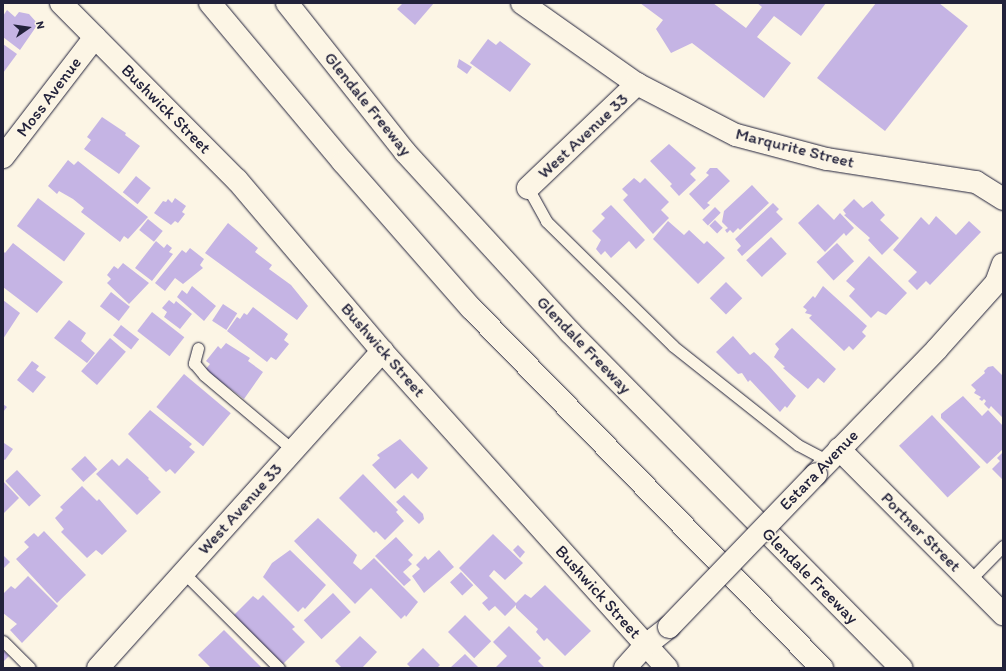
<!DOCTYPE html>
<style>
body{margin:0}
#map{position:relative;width:1006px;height:671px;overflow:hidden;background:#fcf5e5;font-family:Itim,sans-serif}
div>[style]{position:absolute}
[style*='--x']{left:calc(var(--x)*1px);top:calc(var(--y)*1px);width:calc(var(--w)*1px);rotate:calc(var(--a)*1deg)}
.building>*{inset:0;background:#c5b4e4;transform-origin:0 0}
.roads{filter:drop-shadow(0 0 1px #22223b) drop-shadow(0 0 1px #22223b)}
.service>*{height:11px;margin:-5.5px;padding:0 5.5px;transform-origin:5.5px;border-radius:5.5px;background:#fcf5e5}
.minor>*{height:22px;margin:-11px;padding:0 11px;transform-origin:11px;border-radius:11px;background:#fcf5e5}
.tertiary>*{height:22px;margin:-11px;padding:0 11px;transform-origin:11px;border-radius:11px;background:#fcf5e5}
.motorway>*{height:22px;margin:-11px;padding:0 11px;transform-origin:11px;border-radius:11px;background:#fcf5e5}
.bridges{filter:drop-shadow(0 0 1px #22223b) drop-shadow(0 0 1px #22223b)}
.tertiary-bridge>*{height:22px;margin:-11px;padding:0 11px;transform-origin:11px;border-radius:11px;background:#fcf5e5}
span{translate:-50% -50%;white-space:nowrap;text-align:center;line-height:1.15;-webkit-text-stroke:3px #fcf5e5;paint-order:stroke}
.street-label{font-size:17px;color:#22223b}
.frame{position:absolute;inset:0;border:4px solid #22223b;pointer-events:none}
.north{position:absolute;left:8px;top:8px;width:40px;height:40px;-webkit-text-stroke:3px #fcf5e5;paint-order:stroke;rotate:77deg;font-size:11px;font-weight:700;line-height:16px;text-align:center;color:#22223b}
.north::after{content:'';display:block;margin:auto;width:14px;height:18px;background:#22223b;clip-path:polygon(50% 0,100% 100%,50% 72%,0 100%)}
</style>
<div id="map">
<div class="building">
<i style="clip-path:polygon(403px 3px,434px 3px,415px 25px,397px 9px)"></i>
<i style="clip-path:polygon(640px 3px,713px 3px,746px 28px,762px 7px,757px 3px,826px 3px,801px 36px,774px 16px,757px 37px,791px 63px,764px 98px,692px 43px,671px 53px,656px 29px,663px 20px)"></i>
<i style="clip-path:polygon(876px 3px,939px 3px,968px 26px,885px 131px,817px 78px)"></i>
<i style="clip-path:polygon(7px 10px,15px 17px,19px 12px,29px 14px,38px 24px,20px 50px,3px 37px,3px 16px)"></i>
<i style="clip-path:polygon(488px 39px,496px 45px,500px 41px,531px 64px,510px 92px,470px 63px)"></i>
<i style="clip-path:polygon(3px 44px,17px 54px,3px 73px)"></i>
<i style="clip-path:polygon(459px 59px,472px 67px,467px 74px,457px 67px)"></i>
<i style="clip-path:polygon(102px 117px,126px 133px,125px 135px,140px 146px,119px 174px,84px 149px,91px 140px,87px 137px)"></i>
<i style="clip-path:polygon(669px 144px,696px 168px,690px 174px,696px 180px,679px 196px,670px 186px,672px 184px,650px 161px)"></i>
<i style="clip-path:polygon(68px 160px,74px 165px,78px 161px,148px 217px,128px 239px,124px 236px,120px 242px,81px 212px,84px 208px,73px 199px,59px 191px,57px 194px,48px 186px)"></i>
<i style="clip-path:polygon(710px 168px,717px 168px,730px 181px,707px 203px,710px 205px,704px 210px,689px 194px,709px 175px,706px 173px)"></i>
<i style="left:136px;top:176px;width:19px;height:21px;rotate:39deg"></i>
<i style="clip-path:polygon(634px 178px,640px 183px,645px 178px,669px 202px,661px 210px,669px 218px,653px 234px,623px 200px,628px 195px,622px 189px)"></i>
<i style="clip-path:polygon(752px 185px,769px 203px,740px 230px,738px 228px,733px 233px,730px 230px,727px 233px,725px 230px,728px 228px,722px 222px,724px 211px)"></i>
<i style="left:38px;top:198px;width:59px;height:35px;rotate:37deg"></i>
<i style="clip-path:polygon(175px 198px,186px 206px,182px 212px,185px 214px,178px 223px,175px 221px,171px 225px,154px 213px,163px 201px,166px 202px,168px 199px,172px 203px)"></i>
<i style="clip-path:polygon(854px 199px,863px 208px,872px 201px,885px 215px,880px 220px,899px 238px,882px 255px,868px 240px,870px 238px,844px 215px,846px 214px,843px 210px)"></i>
<i style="clip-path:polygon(773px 203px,779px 209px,776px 212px,783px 219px,742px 256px,737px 250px,741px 246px,735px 239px)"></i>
<i style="clip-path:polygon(818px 204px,834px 220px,840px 213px,854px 228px,846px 236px,844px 233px,825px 252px,798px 223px)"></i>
<i style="clip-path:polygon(611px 205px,645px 240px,636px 249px,629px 241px,611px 258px,605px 251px,601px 255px,596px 249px,601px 240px,592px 231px,605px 218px,601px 214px)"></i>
<i style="left:715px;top:207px;width:8px;height:18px;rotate:45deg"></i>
<i style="clip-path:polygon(936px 216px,956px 235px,969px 221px,981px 232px,930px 285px,926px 281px,917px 290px,908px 281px,917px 272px,893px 250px,921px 217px,929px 225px)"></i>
<i style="left:148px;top:219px;width:19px;height:14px;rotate:39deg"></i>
<i style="left:715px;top:220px;width:11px;height:8px;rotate:45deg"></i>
<i style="clip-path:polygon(668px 221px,684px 235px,689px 230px,704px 244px,707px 241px,725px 258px,698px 284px,653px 239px)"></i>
<i style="clip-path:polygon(228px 223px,258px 248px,255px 252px,272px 265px,269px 269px,291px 285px,308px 306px,297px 320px,205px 253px)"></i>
<i style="left:771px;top:237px;width:23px;height:34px;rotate:47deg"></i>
<i style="clip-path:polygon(156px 241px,164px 248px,167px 244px,172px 248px,169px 252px,173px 254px,152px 281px,135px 268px)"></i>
<i style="clip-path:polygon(13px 243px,63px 282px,37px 313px,3px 287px,3px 251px,5px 253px)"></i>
<i style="left:837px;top:243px;width:25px;height:28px;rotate:47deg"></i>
<i style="clip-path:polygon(190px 248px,204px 259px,200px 265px,203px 268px,183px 284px,175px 278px,165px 291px,155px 283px,182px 250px,186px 253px)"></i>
<i style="clip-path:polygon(869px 256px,907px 293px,886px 315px,878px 311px,871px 318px,849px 296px,855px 289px,846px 281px)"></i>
<i style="clip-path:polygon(123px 263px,149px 283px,129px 304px,107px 283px,111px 279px,107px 275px,114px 266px,118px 269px)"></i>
<i style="left:726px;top:282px;width:23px;height:23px;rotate:45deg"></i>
<i style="clip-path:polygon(192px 286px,216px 306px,204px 321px,177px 297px,182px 290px,187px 294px)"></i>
<i style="clip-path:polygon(823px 286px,867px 326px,862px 332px,866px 336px,853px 350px,849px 346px,844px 351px,809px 318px,812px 315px,805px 313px,807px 310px,803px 307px,813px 296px,815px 298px)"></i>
<i style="left:111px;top:292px;width:24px;height:18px;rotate:38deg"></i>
<i style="clip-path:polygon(3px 300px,20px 313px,3px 339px)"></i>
<i style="clip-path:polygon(169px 300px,174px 304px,176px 301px,192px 314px,180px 329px,164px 317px,167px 312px,162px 308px)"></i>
<i style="left:223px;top:304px;width:17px;height:20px;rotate:33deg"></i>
<i style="clip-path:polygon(253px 307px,288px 334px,284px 340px,289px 344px,276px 360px,271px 357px,267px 362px,227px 331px,237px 317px,240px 319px,244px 313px,247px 315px)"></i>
<i style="left:152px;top:312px;width:41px;height:24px;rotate:38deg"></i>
<i style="clip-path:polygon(69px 320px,86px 333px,81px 341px,95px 353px,87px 363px,54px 338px)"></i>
<i style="left:121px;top:325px;width:23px;height:13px;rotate:38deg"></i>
<i style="clip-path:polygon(792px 328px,836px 369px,824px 383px,818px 378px,808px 389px,783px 368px,785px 367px,774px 357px,779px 349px,775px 344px)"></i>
<i style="clip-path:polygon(733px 336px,750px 355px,754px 352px,769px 366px,796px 396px,787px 408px,785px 406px,780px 412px,750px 380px,748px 382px,742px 373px,738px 374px,716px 352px)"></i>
<i style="left:110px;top:338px;width:21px;height:44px;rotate:41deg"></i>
<i style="clip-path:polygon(226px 343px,250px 358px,248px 361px,263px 372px,244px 399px,205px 370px,210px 364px,206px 361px,218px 346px,221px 349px)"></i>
<i style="clip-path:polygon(32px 361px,39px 366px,36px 370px,46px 377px,33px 393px,17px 380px)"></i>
<i style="clip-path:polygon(993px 366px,1003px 376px,1003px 418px,991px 406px,989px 409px,984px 404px,986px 401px,984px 399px,982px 401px,979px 399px,981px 397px,974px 393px,976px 390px,971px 385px,985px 373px,984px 371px,988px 367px)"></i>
<i style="left:184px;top:374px;width:61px;height:43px;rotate:40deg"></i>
<i style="clip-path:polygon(963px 396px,982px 416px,988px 410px,1003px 426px,1003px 449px,987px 464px,941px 418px,941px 414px)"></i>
<i style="clip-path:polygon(3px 404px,7px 407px,3px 412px)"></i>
<i style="clip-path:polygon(150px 410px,192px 444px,189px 447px,195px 452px,175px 474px,170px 469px,166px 472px,128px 434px)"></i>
<i style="left:932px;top:415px;width:71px;height:45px;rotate:47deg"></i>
<i style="clip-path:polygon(400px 439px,428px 468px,418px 479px,412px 473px,395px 489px,372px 465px,380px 458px,377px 455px)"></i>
<i style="clip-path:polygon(4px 443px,13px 449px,5px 460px,3px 459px)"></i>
<i style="clip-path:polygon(1003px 452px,1003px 480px,992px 469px,1000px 461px,997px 458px)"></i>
<i style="left:85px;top:456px;width:18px;height:19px;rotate:47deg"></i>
<i style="clip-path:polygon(127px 458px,149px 478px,148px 479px,161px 492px,137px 515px,96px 474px,112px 459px,119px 466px)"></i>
<i style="left:17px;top:470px;width:35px;height:16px;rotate:47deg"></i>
<i style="clip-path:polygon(363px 474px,398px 510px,396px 512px,404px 521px,385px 540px,376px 531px,374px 533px,339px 498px)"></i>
<i style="clip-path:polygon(3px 481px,19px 498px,4px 513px,3px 512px)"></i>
<i style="clip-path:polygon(82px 486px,97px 501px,99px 499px,127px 531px,102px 555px,96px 550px,87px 558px,61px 532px,64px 529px,55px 518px,63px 510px,60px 507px)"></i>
<i style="clip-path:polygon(404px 495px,423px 514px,424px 519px,419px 524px,396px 502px)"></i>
<i style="clip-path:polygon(318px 518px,357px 555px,353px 563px,361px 570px,374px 558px,418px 602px,406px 617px,405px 615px,401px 619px,371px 588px,355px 604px,294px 541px)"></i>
<i style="clip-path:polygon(44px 531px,86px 575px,57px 603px,16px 559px,29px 547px,24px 542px,34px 533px,38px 537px)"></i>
<i style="clip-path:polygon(493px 534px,523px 563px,505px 580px,494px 570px,489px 576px,517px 604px,505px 616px,495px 606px,489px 611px,482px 603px,488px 598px,459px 568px)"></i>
<i style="clip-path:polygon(396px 537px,413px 555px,408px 560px,412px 564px,403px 572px,411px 580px,404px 586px,375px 556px)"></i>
<i style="clip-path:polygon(518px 545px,525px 552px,520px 558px,513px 550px)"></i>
<i style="clip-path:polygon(290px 550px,326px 585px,305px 609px,303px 607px,298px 612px,263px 577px,272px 563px)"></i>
<i style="clip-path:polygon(439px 550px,454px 567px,424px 593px,412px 576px,420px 569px,416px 565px,425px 556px,428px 560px)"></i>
<i style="clip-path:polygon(3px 555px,10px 562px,3px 569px)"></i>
<i style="left:461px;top:572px;width:18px;height:15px;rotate:47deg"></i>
<i style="clip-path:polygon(28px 576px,58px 606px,22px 643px,10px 630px,17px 624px,3px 613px,3px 594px,11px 586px,15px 589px)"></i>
<i style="clip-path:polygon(545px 585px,591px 631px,565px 656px,547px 638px,544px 641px,536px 632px,538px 629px,516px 608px,516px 603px,525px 594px,531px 598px)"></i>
<i style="left:333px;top:593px;width:26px;height:40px;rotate:47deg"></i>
<i style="clip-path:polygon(263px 595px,295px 627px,292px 629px,305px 642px,281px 666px,234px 615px,253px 596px,258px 600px)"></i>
<i style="left:465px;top:615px;width:37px;height:24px;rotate:45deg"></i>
<i style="clip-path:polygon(509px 626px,541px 658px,538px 661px,545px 668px,496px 667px,507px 656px,493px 642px)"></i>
<i style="clip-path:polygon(224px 630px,262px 668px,211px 668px,198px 655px)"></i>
<i style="clip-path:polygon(360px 636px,377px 652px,362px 668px,342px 668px,335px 661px)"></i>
<i style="clip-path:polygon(423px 648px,440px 665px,437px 668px,411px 668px,407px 664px)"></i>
<i style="clip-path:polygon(3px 650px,9px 656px,3px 662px)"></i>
<i style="clip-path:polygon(465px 654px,479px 668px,450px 668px)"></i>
</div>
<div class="roads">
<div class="service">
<i style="--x:528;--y:188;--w:38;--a:61"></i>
<i style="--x:546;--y:221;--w:178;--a:44.5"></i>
<i style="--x:673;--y:346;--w:159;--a:38.4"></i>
<i style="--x:798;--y:445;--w:34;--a:28"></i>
<i style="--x:198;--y:348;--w:16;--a:105"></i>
<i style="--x:194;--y:363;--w:16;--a:50"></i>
<i style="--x:204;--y:375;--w:116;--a:40.1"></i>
<i style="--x:183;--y:572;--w:136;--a:45"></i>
<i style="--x:969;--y:581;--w:49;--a:-45.8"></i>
<i style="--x:3;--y:641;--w:38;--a:45"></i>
</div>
<div class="minor">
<i style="--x:61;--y:3;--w:250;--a:45.2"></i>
<i style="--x:237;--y:180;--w:224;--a:49.7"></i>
<i style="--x:522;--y:3;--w:141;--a:35.2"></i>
<i style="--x:637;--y:84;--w:111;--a:27.3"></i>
<i style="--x:736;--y:135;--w:94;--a:14.8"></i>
<i style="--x:827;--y:159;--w:151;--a:8.8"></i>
<i style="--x:976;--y:182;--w:32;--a:32"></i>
<i style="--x:3;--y:157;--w:151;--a:-52.5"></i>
<i style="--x:528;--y:188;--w:151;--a:-43.7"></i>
<i style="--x:839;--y:449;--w:233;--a:45.2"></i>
<i style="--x:646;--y:645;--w:31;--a:48"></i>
</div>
<div class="tertiary">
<i style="--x:816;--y:474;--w:174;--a:-45.9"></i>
<i style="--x:937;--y:349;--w:89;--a:-48.2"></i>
<i style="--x:996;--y:283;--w:20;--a:-70"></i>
<i style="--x:98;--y:668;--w:426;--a:-48.1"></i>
<i style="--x:382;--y:351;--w:395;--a:48.1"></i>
<i style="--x:625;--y:668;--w:31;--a:-48"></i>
<i style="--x:646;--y:645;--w:29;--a:-38"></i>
</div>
<div class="motorway">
<i style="--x:210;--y:3;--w:207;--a:50.1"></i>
<i style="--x:343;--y:162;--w:194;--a:48.8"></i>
<i style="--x:471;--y:308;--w:503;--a:45.73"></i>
<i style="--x:287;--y:3;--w:190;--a:51.6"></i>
<i style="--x:405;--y:152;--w:244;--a:47.5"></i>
<i style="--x:570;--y:332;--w:472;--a:45.4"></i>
</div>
</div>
<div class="bridges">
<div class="tertiary-bridge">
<i style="--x:669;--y:627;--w:212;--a:-46.1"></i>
</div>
</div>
<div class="street-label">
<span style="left:49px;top:97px;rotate:-53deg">Moss Avenue</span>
<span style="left:368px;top:104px;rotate:51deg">Glendale Freeway</span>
<span style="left:166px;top:109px;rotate:45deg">Bushwick Street</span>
<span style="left:583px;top:136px;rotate:-43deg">West Avenue 33</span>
<span style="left:795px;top:148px;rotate:14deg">Marqurite Street</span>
<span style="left:584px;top:345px;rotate:46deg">Glendale Freeway</span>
<span style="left:383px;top:350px;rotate:49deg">Bushwick Street</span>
<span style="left:819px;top:470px;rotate:-46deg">Estara Avenue</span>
<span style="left:240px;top:509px;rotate:-48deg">West Avenue 33</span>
<span style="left:921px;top:532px;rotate:45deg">Portner Street</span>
<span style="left:810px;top:576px;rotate:45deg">Glendale Freeway</span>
<span style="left:598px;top:592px;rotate:48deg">Bushwick Street</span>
</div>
<div class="frame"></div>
<div class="north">N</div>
</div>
